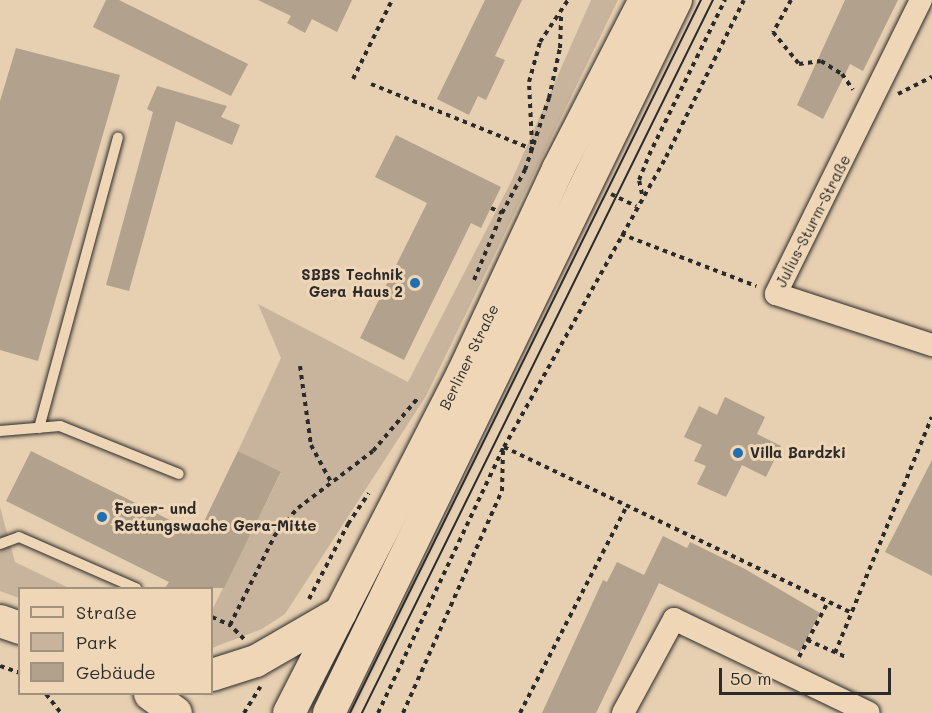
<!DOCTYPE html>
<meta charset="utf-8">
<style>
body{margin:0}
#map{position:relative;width:932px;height:713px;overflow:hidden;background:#e7cfb1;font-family:Mali,sans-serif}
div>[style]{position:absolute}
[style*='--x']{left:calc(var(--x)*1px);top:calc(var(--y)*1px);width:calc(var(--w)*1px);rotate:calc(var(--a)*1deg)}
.green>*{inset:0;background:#c8b49c}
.building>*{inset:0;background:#b2a18c}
.path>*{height:4px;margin-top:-2px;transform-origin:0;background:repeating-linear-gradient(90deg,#2b2b2b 0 4.5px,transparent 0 9px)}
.roads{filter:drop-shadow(0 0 2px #2b2b2b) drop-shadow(0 0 2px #2b2b2b)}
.service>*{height:10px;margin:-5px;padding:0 5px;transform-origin:5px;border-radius:5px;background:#efd6b7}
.minor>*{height:22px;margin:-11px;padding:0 11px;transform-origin:11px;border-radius:11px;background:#efd6b7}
.secondary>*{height:32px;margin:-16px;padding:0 16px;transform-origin:16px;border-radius:16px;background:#efd6b7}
.tram>*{height:1.5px;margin:-0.75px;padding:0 0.75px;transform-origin:0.75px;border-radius:0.75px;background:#2b2b2b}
.dots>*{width:16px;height:16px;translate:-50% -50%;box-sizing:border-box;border:3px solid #efd6b7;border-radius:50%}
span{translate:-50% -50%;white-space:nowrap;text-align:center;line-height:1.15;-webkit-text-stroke:6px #efd6b7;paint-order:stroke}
.street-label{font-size:15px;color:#2b2b2b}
.poi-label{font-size:15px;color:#2b2b2b;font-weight:700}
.right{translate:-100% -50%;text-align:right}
.left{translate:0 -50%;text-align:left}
.legend{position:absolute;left:18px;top:587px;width:195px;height:108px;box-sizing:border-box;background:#efd6b7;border:2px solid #a1927f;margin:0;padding:8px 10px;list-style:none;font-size:18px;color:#2b2b2b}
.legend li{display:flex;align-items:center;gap:12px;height:30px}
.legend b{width:30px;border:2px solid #a1927f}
.scale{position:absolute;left:719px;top:668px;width:172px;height:27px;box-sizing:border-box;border:3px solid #2b2b2b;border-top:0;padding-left:8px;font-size:18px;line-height:21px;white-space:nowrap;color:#2b2b2b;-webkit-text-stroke:4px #efd6b7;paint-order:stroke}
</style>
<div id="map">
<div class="green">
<i style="clip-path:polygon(591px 0,618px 0,426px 396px,285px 614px,262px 629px,212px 648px,212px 610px,281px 473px,238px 451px,281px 358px,258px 304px,408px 382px,511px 182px)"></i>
<i style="clip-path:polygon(0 507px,15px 562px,69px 588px,20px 588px,19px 598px,0 591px)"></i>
</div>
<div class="building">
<i style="clip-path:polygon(106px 0,119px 0,248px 64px,231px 96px,93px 27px)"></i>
<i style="clip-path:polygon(258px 0,352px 0,337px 32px,312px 19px,305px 33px,287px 23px,291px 16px)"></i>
<i style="clip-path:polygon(485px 0,522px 0,495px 56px,505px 60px,486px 100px,478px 96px,469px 115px,437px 99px)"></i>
<i style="clip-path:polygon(845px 0,898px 0,863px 71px,850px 64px,823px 119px,797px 105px)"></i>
<i style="clip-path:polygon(16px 48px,120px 75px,38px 361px,0 350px,0 101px)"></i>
<i style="clip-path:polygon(157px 86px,227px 106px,221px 117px,240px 125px,232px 145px,176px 121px,129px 291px,106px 285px,153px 112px,147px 109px)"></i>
<i style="clip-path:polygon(396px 135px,501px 187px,481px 228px,471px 223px,404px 360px,360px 338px,427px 203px,375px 177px)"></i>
<i style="clip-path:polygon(725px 397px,765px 417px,757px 434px,781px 446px,766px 477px,742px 465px,726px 497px,697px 484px,706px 466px,694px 461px,702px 445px,684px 437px,699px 406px,717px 415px)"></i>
<i style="clip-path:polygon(31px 451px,198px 534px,238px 451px,281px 472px,224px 588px,165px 588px,169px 582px,6px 501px)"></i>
<i style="clip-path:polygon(932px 460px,932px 576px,885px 552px)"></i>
<i style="clip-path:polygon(663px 536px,687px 548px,690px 542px,745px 569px,820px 613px,800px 652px,659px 583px,596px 713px,542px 713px,603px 580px,607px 582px,617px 562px,644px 575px)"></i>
</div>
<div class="path">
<i style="--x:791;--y:0;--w:37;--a:119"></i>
<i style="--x:773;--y:32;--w:41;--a:50.9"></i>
<i style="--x:799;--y:64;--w:22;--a:-8"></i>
<i style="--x:821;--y:61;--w:25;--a:32"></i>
<i style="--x:842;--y:74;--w:19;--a:55"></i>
<i style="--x:353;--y:79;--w:88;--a:-63.7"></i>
<i style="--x:371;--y:84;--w:176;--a:22"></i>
<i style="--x:898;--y:94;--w:38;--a:-27"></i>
<i style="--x:532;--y:144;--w:62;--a:-92.8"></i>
<i style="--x:529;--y:82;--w:41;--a:-74.6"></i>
<i style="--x:540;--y:42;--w:50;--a:-56.3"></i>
<i style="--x:611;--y:194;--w:28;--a:26"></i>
<i style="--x:642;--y:194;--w:14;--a:-102"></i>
<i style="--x:639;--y:180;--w:27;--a:-68"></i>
<i style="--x:649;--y:155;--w:173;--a:-63.9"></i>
<i style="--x:491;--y:208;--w:12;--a:24"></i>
<i style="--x:621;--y:234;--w:145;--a:21.1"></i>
<i style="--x:474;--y:280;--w:73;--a:-67.3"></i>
<i style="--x:502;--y:213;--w:49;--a:-61.9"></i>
<i style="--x:525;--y:170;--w:76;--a:-71.6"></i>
<i style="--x:549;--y:98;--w:51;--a:-77.6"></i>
<i style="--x:560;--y:48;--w:33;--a:-88"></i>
<i style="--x:300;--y:366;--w:80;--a:82.1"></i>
<i style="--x:311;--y:445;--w:44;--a:61.7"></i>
<i style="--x:504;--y:447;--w:383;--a:25.5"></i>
<i style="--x:309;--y:599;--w:85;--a:-62.5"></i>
<i style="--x:348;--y:524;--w:37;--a:-56"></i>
<i style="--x:212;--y:617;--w:20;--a:24"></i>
<i style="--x:244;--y:639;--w:20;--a:-135"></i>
<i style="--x:230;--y:625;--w:101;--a:-63.4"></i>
<i style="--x:275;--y:535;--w:35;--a:-50"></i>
<i style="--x:298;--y:508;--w:94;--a:-37.2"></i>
<i style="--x:373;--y:451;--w:70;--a:-49.7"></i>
<i style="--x:807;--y:640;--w:43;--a:23.6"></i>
<i style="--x:835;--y:653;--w:255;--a:-67.7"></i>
<i style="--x:799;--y:657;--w:62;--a:-62.2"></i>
<i style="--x:0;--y:666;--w:21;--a:19"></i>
<i style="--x:46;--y:694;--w:24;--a:52"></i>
<i style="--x:244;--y:713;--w:31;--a:-58"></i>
<i style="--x:378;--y:713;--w:294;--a:-64.7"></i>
<i style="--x:504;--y:447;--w:332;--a:-60.8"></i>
<i style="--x:666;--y:157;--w:175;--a:-63.6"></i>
<i style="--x:403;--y:713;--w:243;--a:-66"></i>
<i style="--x:502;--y:491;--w:40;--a:-88.6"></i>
<i style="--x:520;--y:713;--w:233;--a:-62.7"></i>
</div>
<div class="roads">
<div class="service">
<i style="--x:39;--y:428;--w:301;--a:-74.8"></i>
<i style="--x:0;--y:431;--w:60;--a:-4.8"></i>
<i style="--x:60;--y:426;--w:128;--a:22"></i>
<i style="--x:0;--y:544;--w:20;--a:-20"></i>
<i style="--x:19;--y:537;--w:128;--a:23.6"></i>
</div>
<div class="minor">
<i style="--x:921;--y:0;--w:328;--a:116.3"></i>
<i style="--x:776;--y:294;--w:164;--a:18.1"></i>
<i style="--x:623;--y:713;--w:107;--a:-61.5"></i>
<i style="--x:674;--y:619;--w:216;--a:25.7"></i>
</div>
<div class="secondary">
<i style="--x:0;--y:621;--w:21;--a:19"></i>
<i style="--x:212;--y:675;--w:46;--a:-17.7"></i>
<i style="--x:256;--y:661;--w:98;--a:-30"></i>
<i style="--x:150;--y:694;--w:32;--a:36"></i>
<i style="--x:289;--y:713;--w:382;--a:-62.9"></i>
<i style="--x:463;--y:373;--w:225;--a:-65"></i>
<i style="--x:558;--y:169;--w:190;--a:-62.8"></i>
<i style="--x:329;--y:713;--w:793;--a:-64.05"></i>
</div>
</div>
<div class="tram">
<i style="--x:350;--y:713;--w:795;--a:-63.79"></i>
<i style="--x:362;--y:713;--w:795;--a:-63.79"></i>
</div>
<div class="dots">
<i style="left:415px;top:283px;background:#1f6fb2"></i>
<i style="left:738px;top:453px;background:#1f6fb2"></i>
<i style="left:102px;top:517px;background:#1f6fb2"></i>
</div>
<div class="street-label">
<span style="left:813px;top:221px;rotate:-63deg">Julius-Sturm-Straße</span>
<span style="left:469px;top:357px;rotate:-64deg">Berliner Straße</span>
</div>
<div class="poi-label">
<span class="right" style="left:403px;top:283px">SBBS Technik<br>Gera Haus 2</span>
<span class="left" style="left:750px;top:453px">Villa Bardzki</span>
<span class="left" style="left:114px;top:517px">Feuer- und<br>Rettungswache Gera-Mitte</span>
</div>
<ul class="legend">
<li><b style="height:8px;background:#efd6b7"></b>Straße</li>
<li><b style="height:16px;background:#c8b49c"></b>Park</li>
<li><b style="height:16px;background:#b2a18c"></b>Gebäude</li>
</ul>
<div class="scale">50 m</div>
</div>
